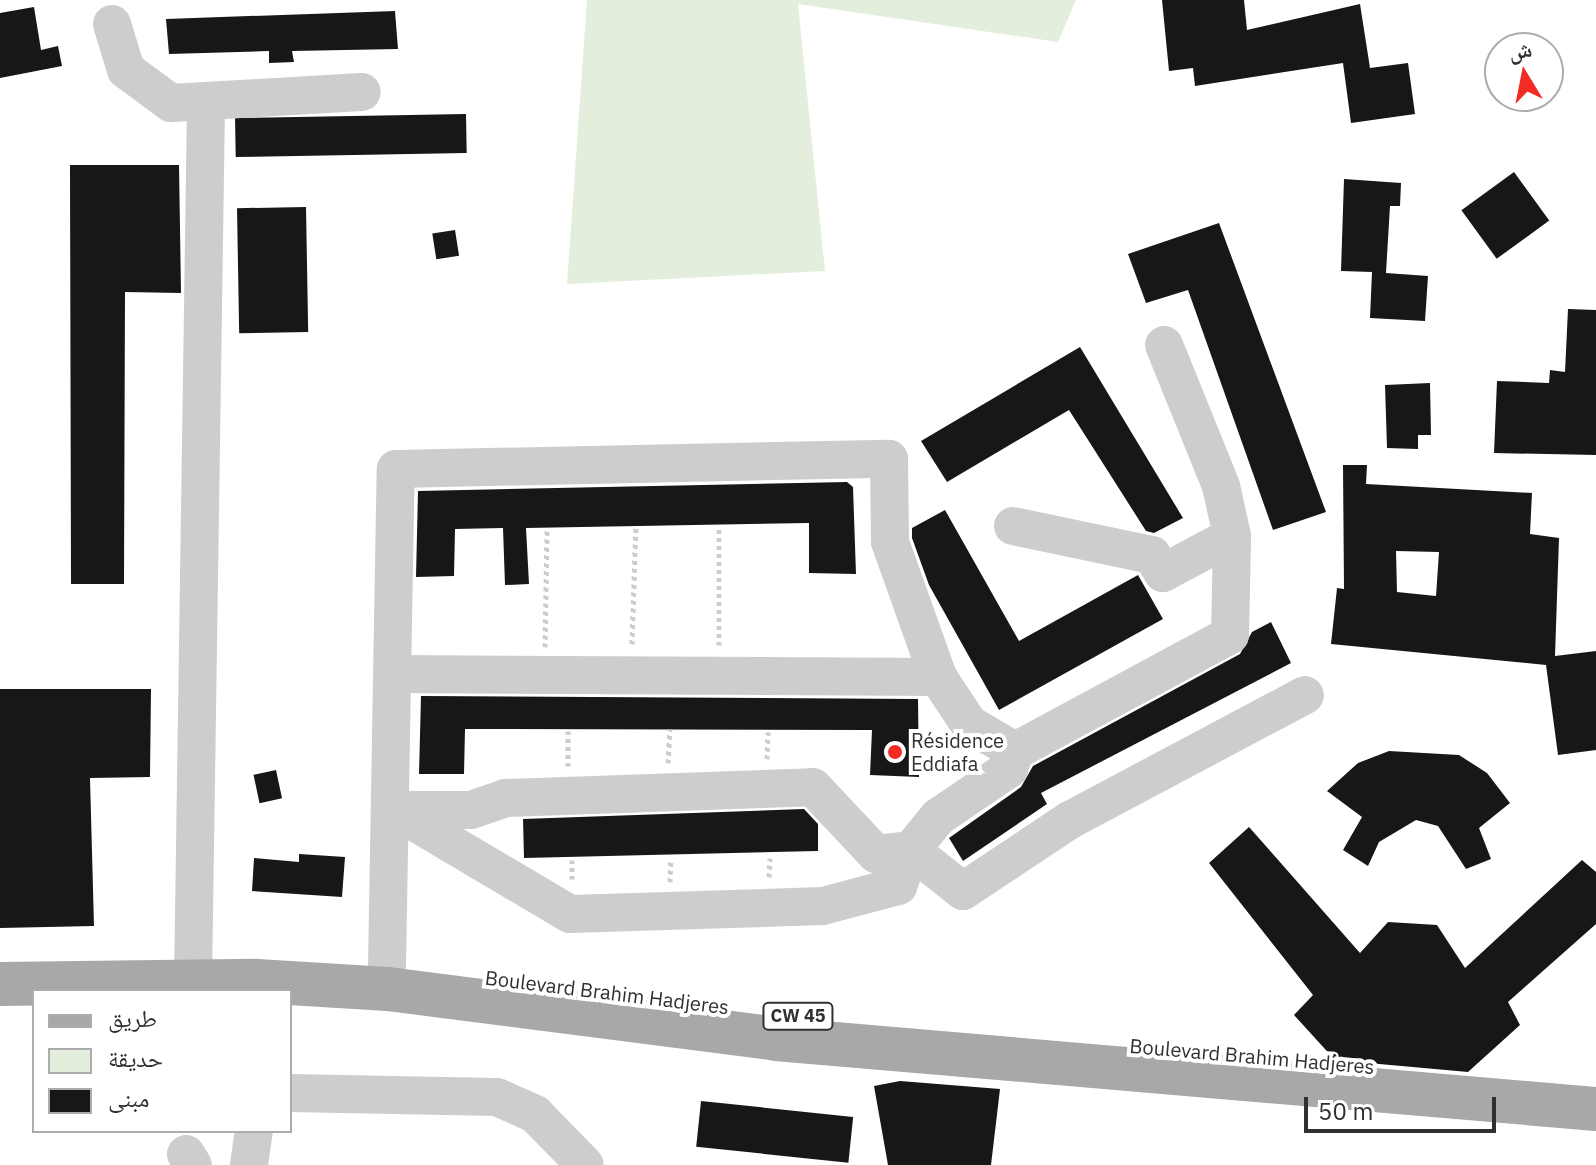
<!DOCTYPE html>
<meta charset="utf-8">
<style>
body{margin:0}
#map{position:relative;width:1596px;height:1165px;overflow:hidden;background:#fff;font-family:"IBM Plex Sans","Noto Naskh Arabic",sans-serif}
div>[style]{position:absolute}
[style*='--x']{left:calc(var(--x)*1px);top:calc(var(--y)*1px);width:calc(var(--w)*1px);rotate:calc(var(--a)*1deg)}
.green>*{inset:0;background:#e4eedd}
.building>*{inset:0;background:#171717;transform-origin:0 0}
.path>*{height:5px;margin-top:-2.5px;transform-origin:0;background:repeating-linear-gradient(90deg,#cdcdcd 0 4px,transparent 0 8px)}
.minor>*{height:38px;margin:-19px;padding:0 19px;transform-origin:19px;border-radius:19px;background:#cdcdcd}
.major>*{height:44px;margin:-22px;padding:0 22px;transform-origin:22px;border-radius:22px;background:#a8a8a8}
.dots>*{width:22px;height:22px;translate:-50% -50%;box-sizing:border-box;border:4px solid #fff;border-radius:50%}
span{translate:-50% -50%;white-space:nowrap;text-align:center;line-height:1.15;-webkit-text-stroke:8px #fff;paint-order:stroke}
.shield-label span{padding:2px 6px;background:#fff;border:2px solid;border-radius:6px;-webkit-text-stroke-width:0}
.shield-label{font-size:18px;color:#303030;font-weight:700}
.poi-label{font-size:20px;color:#303030}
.left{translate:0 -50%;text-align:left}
.street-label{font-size:20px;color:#303030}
.legend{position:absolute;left:32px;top:989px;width:260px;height:144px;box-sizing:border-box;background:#fff;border:2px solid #acacac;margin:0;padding:10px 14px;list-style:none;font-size:24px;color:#303030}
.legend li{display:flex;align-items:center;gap:16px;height:40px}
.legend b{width:40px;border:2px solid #acacac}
.north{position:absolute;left:1484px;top:32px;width:80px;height:80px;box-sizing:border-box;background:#fff;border:2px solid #acacac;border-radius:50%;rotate:350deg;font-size:22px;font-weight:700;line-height:32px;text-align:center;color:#303030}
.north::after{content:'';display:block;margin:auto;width:28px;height:36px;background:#f32b25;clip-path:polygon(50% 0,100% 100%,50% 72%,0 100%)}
.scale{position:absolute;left:1304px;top:1097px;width:192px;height:36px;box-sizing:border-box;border:4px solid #303030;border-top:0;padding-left:10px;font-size:24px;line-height:28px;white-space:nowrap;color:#303030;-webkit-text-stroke:6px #fff;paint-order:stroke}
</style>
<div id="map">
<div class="green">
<i style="clip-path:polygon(587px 0,1076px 0,1058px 42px,798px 4px,825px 271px,567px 284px)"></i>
</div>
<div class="building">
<i style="clip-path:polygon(1162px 0,1244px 0,1247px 30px,1360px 4px,1370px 68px,1408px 63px,1415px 114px,1351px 123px,1343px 63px,1195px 86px,1193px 68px,1169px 71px)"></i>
<i style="clip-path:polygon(34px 7px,41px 50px,58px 46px,62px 66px,0 78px,0 13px)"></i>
<i style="clip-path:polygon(395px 11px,398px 49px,292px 51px,294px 62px,269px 63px,269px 51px,169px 54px,166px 19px)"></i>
<i style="left:466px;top:114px;width:39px;height:231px;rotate:89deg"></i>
<i style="clip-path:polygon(70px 165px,179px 165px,181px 293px,125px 292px,124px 584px,71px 584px)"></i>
<i style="left:1514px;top:172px;width:60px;height:65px;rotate:54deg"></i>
<i style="clip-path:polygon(1344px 179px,1401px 183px,1400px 206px,1390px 206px,1386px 273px,1428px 276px,1425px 321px,1370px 318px,1372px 272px,1341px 271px)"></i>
<i style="left:306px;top:207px;width:125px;height:69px;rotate:89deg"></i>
<i style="clip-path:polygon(1219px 223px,1326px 512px,1273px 530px,1188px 290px,1146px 303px,1128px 254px)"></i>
<i style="left:455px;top:230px;width:26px;height:23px;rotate:81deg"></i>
<i style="clip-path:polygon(1568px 309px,1596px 310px,1596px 455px,1494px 453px,1497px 381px,1549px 383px,1550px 370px,1565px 372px)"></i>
<i style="clip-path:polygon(1080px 347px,1183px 518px,1154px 533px,1146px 531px,1069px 410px,947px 482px,921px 441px)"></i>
<i style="clip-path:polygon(1430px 383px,1431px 435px,1418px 435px,1418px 449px,1387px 448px,1385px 385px)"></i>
<i style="clip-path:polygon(evenodd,1343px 465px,1367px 465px,1366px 484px,1532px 493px,1530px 534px,1559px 538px,1555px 656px,1596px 651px,1596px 750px,1558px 755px,1546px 665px,1331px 644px,1337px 588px,1344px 589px,1343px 465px,1396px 551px,1439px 552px,1436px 596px,1397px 592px,1396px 551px)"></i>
<i style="clip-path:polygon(847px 482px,853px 487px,856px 574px,809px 573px,809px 523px,526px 528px,529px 584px,505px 585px,503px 528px,455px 529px,454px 576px,416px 577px,418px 491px)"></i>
<i style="clip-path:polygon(945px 510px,1019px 641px,1138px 575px,1163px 619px,999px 710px,929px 585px,912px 538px,912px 528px)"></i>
<i style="clip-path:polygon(1271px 622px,1291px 663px,1041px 793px,1047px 804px,963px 861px,949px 838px,1021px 787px,1033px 766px,1240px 654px,1252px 632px)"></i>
<i style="clip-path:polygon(0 689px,151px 689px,150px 777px,90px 778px,94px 926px,0 928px)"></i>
<i style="clip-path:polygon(421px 696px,918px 699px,919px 777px,870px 775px,872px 730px,465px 729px,464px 774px,419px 774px)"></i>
<i style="clip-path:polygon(1389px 751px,1459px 755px,1487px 773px,1510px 803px,1479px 828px,1491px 859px,1466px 869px,1438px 826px,1416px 820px,1379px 842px,1368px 866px,1343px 850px,1362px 817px,1327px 791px,1358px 763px)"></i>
<i style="left:276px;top:770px;width:29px;height:23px;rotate:78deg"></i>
<i style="clip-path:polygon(804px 809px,818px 824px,818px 851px,524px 858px,523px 819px)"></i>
<i style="clip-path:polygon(1249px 827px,1360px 953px,1388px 922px,1437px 925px,1465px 968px,1582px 860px,1596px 872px,1596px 924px,1508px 1002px,1520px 1025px,1468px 1072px,1335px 1060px,1294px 1015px,1313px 995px,1209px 863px)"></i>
<i style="clip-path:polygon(299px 854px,345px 857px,342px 897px,252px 891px,254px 858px,299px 862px)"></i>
<i style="clip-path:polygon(900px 1081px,1000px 1089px,991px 1165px,888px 1165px,874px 1086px)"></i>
<i style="left:701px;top:1101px;width:153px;height:46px;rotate:6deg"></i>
</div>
<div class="path">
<i style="--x:632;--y:644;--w:119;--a:-88.1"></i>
<i style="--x:719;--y:645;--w:119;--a:-90"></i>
<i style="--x:545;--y:647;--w:119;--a:-89"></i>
<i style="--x:767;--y:759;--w:27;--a:-88"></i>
<i style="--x:668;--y:763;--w:34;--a:-87"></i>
<i style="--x:568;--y:766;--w:35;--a:-90"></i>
<i style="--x:769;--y:877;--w:19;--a:-87"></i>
<i style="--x:572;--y:879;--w:19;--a:-90"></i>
<i style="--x:670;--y:882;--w:23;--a:-88"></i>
</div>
<div class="minor">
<i style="--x:112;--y:24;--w:48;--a:73.1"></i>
<i style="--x:126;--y:70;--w:56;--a:36.3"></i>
<i style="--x:171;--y:103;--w:191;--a:-3.3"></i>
<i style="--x:1013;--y:526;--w:142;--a:11.8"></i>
<i style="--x:1152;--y:555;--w:21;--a:59"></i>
<i style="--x:1163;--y:573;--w:78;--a:-28.2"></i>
<i style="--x:394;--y:674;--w:544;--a:0.32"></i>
<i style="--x:394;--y:810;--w:204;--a:30.6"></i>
<i style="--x:570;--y:914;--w:253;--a:-1.8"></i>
<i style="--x:823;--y:906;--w:78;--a:-14.9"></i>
<i style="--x:898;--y:886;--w:38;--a:-70"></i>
<i style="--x:911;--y:850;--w:66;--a:38.3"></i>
<i style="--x:963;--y:891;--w:128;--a:-33.6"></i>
<i style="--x:1070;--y:820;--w:266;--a:-28"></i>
<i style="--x:396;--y:810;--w:75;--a:0"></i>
<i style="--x:471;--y:810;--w:36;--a:-19"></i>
<i style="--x:505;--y:798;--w:308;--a:-2"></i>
<i style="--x:813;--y:787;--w:92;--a:46.8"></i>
<i style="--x:876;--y:854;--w:35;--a:-7"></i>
<i style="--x:911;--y:850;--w:43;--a:-50.7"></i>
<i style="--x:938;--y:817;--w:86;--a:-34.1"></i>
<i style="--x:1009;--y:769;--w:19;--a:-72"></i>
<i style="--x:387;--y:966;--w:497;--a:-89"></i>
<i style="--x:396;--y:469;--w:493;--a:-1.2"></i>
<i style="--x:889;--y:459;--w:83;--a:89.3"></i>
<i style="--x:890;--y:542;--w:143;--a:70.4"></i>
<i style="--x:938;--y:677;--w:56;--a:56.6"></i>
<i style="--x:969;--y:724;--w:53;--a:30.4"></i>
<i style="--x:1015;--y:751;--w:244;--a:-28.3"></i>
<i style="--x:1230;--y:635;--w:99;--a:-88.8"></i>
<i style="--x:1232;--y:536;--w:51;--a:-102.4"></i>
<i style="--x:1221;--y:486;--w:152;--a:-112"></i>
<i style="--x:193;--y:982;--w:880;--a:-89.15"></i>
<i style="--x:290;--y:1093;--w:207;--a:1.1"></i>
<i style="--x:497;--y:1097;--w:42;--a:24.1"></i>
<i style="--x:535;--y:1114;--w:71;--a:45.6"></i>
<i style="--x:186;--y:1154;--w:13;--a:58"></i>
<i style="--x:249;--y:1165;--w:34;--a:-82"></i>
</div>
<div class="major">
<i style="--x:0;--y:984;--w:257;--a:-0.7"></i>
<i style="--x:257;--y:981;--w:131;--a:3.5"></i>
<i style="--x:388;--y:989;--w:391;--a:7.3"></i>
<i style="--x:776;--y:1039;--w:823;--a:4.88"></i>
</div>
<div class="dots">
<i style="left:895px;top:752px;background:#f32b25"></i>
</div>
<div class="shield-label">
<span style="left:798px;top:1016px">CW 45</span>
</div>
<div class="poi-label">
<span class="left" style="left:911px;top:752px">Résidence<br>Eddiafa</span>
</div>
<div class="street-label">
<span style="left:607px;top:992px;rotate:7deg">Boulevard Brahim Hadjeres</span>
<span style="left:1252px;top:1056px;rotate:5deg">Boulevard Brahim Hadjeres</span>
</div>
<ul class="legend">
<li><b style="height:10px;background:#a8a8a8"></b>طريق</li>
<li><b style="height:22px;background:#e4eedd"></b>حديقة</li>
<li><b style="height:22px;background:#171717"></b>مبنى</li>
</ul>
<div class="north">ش</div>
<div class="scale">50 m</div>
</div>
